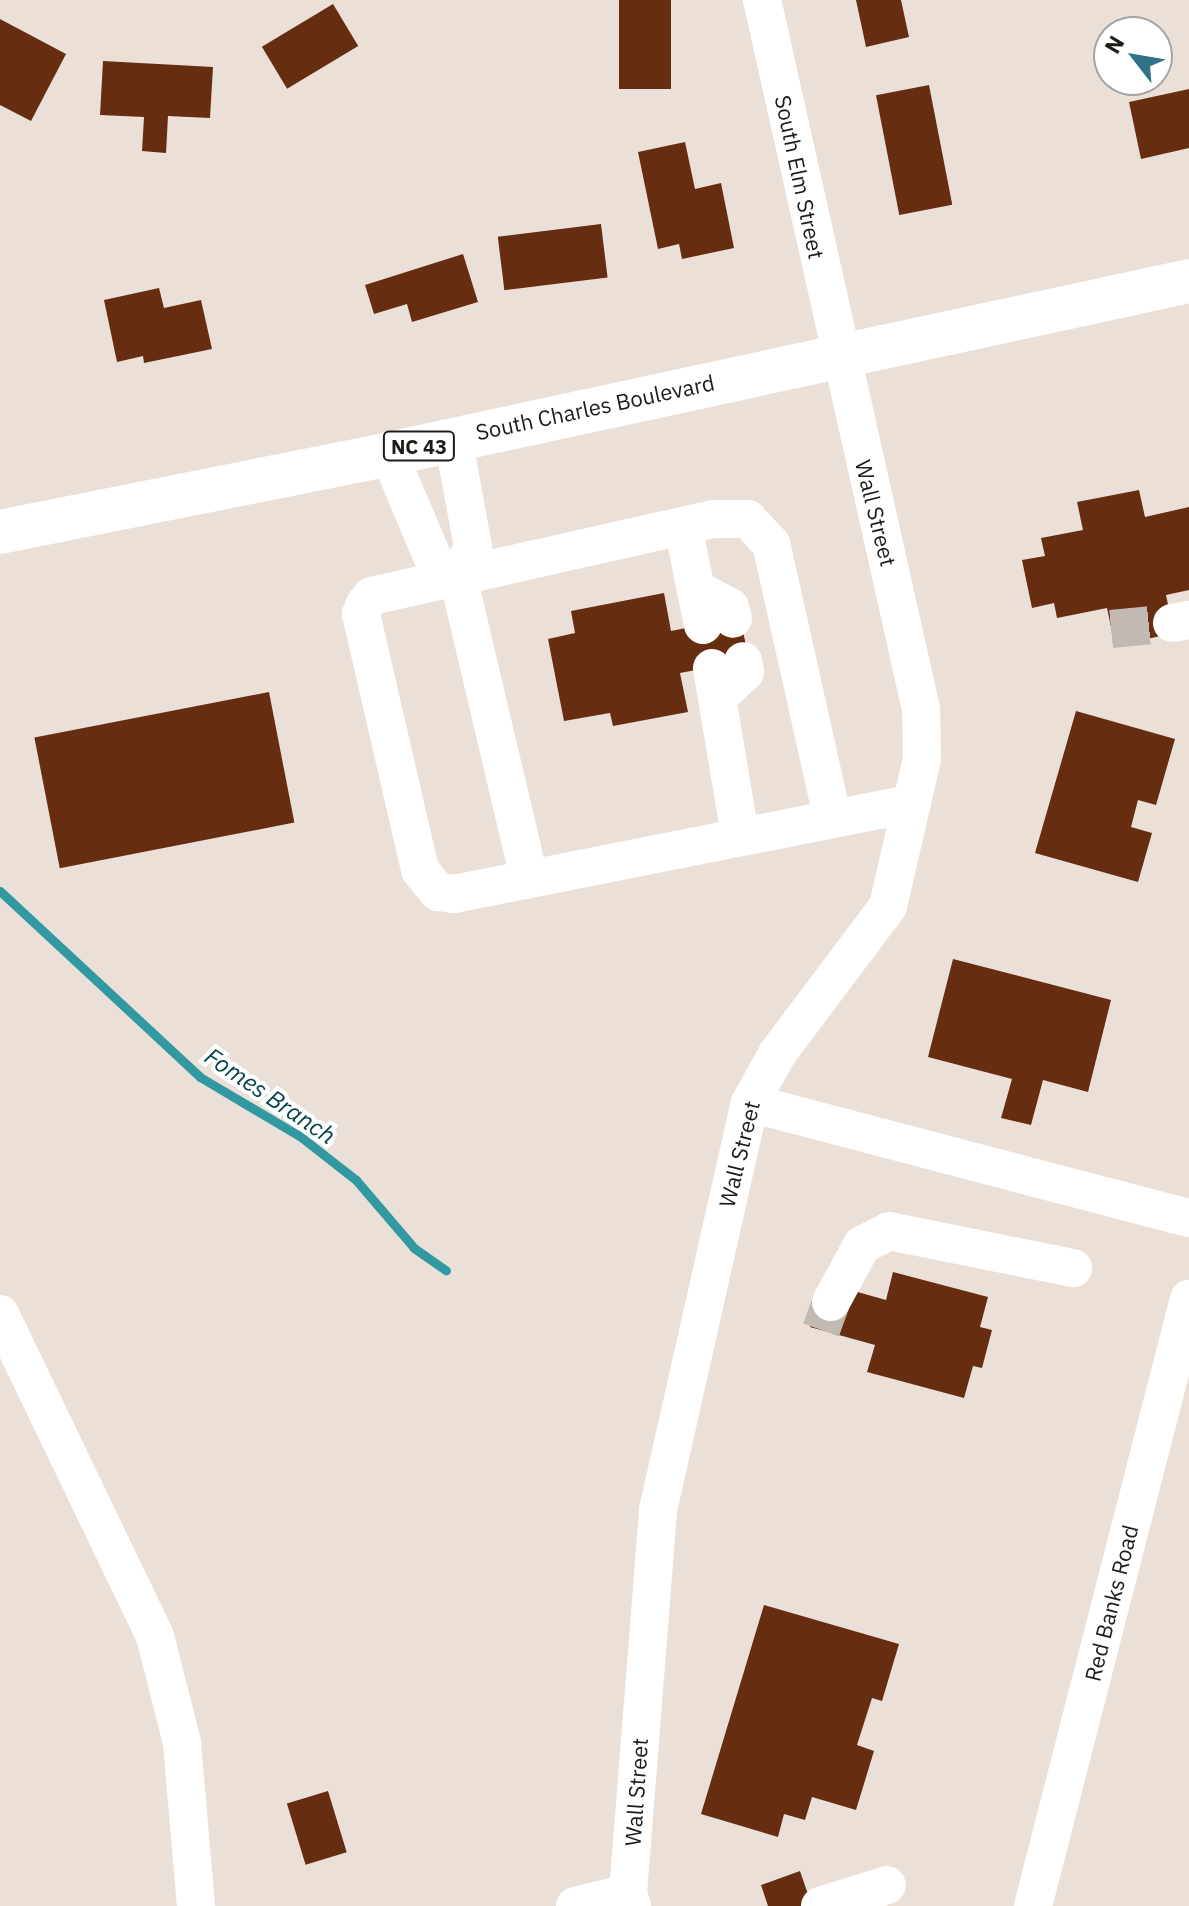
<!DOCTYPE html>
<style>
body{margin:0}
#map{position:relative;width:1189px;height:1906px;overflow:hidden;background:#ebe0d8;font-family:"IBM Plex Sans",sans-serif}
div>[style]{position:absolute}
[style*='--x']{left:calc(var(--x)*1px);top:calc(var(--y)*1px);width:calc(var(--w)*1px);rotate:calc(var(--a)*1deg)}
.stream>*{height:9px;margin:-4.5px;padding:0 4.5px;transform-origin:4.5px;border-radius:4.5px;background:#3299a3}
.building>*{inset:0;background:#672d10;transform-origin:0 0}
.minor-tunnel>*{height:38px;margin-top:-19px;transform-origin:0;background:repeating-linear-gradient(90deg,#c2b9b2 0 38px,transparent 0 57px)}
.minor>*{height:38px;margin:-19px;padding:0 19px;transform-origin:19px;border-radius:19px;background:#fff}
.major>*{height:44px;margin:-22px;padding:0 22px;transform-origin:22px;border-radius:22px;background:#fff}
span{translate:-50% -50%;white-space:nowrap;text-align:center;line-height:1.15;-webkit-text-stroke:8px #fff;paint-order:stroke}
.shield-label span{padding:2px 6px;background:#fff;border:2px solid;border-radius:6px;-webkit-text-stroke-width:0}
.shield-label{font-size:20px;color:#1f1c18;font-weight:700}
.street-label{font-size:22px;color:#1f1c18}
.water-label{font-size:24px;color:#07454b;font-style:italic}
.north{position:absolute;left:1093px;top:16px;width:80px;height:80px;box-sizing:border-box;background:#fff;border:2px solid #a5a4a3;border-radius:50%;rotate:301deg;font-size:22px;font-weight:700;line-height:32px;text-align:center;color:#1f1c18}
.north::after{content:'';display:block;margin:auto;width:28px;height:36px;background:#317386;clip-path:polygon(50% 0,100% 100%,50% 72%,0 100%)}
</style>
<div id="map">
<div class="stream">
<i style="--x:0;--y:891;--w:273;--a:42.9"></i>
<i style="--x:200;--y:1077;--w:117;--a:30.7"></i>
<i style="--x:301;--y:1137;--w:70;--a:38"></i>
<i style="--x:356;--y:1180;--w:89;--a:49.5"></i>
<i style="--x:414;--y:1248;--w:39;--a:35"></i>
</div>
<div class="building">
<i style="left:619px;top:0;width:52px;height:89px"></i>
<i style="clip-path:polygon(856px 0,901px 0,909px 37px,866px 47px)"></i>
<i style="left:333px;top:4px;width:49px;height:83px;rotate:59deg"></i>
<i style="clip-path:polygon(0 19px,66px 54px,31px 121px,0 105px)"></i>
<i style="clip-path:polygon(103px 61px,213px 67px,210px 118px,168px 116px,166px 153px,142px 151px,144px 117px,100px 115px)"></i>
<i style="left:929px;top:85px;width:122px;height:54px;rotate:79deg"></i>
<i style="clip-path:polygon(1189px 89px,1189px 148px,1141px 159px,1129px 102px)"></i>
<i style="clip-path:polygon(685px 142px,695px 189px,721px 183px,734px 248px,682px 259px,679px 244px,658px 249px,638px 152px)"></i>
<i style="left:601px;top:224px;width:54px;height:104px;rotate:83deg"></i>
<i style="clip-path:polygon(463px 254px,478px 302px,412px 322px,407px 304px,374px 314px,365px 285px)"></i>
<i style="clip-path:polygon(159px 288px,164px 308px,201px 300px,212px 349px,144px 363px,143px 356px,117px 362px,104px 300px)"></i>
<i style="clip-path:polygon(1139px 490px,1145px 517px,1189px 507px,1189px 590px,1166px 595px,1174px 633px,1115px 646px,1107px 608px,1057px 618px,1054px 603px,1032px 608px,1022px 560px,1045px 556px,1041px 538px,1083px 530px,1077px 502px)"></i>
<i style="clip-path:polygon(664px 593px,671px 631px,740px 617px,749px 660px,680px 673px,688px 712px,613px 726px,610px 713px,564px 721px,548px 639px,575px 633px,571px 611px)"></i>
<i style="left:269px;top:692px;width:133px;height:239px;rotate:79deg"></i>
<i style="clip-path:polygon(1076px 711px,1175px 739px,1156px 805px,1138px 800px,1131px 827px,1152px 833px,1138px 882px,1035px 853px)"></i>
<i style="clip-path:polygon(953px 959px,1111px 1000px,1088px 1092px,1043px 1080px,1031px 1125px,1001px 1118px,1012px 1079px,928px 1057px)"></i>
<i style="clip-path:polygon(893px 1272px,988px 1297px,980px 1327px,992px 1330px,982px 1368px,973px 1366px,964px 1398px,867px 1372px,875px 1345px,810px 1327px,818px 1298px,854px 1291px,886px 1300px)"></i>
<i style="clip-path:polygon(764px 1605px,899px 1644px,882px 1701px,872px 1698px,857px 1745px,874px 1751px,856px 1810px,812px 1797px,805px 1820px,784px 1814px,778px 1837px,701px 1814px)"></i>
<i style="left:328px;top:1791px;width:64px;height:43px;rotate:73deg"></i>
<i style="clip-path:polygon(800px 1871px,812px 1906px,768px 1906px,761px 1885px)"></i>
</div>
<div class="minor-tunnel">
<i style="--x:1111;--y:629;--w:61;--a:-5.6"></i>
<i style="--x:821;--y:1330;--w:30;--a:-70"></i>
</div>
<div class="minor">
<i style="--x:453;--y:438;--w:111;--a:79.6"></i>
<i style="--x:473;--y:547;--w:34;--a:117"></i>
<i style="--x:458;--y:577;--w:309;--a:76.7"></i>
<i style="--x:389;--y:454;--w:116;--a:67.2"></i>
<i style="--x:434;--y:561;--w:29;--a:34"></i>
<i style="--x:683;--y:526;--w:101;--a:78.6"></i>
<i style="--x:696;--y:589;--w:38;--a:28"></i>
<i style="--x:730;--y:607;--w:12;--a:76"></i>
<i style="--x:1172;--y:623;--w:17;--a:-10"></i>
<i style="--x:712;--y:668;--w:169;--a:80.5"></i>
<i style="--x:717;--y:698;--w:38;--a:-43"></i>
<i style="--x:745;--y:672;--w:11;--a:-100"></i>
<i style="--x:832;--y:816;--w:279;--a:-102.6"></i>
<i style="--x:771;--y:544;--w:34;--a:-133"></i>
<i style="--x:748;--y:519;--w:35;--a:180"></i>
<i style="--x:713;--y:519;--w:350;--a:167.3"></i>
<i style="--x:372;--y:596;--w:11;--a:131"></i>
<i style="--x:365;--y:604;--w:11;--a:112"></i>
<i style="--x:361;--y:614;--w:263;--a:77"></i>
<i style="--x:420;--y:870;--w:28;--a:51"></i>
<i style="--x:438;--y:892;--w:16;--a:7"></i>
<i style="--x:454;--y:894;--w:467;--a:-11.2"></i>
<i style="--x:750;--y:1103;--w:454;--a:14.7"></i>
<i style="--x:831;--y:1302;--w:65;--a:-61.5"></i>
<i style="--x:862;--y:1245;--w:30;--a:-27"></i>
<i style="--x:889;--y:1231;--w:188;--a:11.4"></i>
<i style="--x:0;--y:1314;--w:357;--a:64.3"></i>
<i style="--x:155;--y:1636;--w:110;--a:75.8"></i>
<i style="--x:182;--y:1743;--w:164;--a:85.1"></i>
<i style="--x:575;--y:1906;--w:55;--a:-13.8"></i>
<i style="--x:632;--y:1906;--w:14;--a:-107"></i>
<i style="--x:628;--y:1893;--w:384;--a:-85.5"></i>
<i style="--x:658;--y:1510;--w:417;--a:-77.3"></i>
<i style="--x:750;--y:1103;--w:56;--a:-61.1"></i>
<i style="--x:777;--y:1054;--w:185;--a:-53.1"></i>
<i style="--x:888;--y:906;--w:151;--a:-77"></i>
<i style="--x:922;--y:759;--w:50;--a:-91.1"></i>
<i style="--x:921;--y:709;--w:727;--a:-102.64"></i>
<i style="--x:820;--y:1906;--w:70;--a:-17.4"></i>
<i style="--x:1033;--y:1906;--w:627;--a:-75.59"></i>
</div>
<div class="major">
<i style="--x:0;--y:532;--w:397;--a:-11.3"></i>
<i style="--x:389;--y:454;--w:818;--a:-12.2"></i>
</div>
<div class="shield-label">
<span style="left:419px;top:446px">NC 43</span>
</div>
<div class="street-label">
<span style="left:800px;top:177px;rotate:78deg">South Elm Street</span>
<span style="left:595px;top:407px;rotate:-12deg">South Charles Boulevard</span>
<span style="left:876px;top:513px;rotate:76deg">Wall Street</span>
<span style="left:739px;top:1154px;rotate:-76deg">Wall Street</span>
<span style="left:1111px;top:1603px;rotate:-76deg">Red Banks Road</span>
<span style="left:636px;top:1792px;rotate:-86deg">Wall Street</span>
</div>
<div class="water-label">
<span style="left:270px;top:1096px;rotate:34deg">Fomes Branch</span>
</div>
<div class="north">N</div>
</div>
